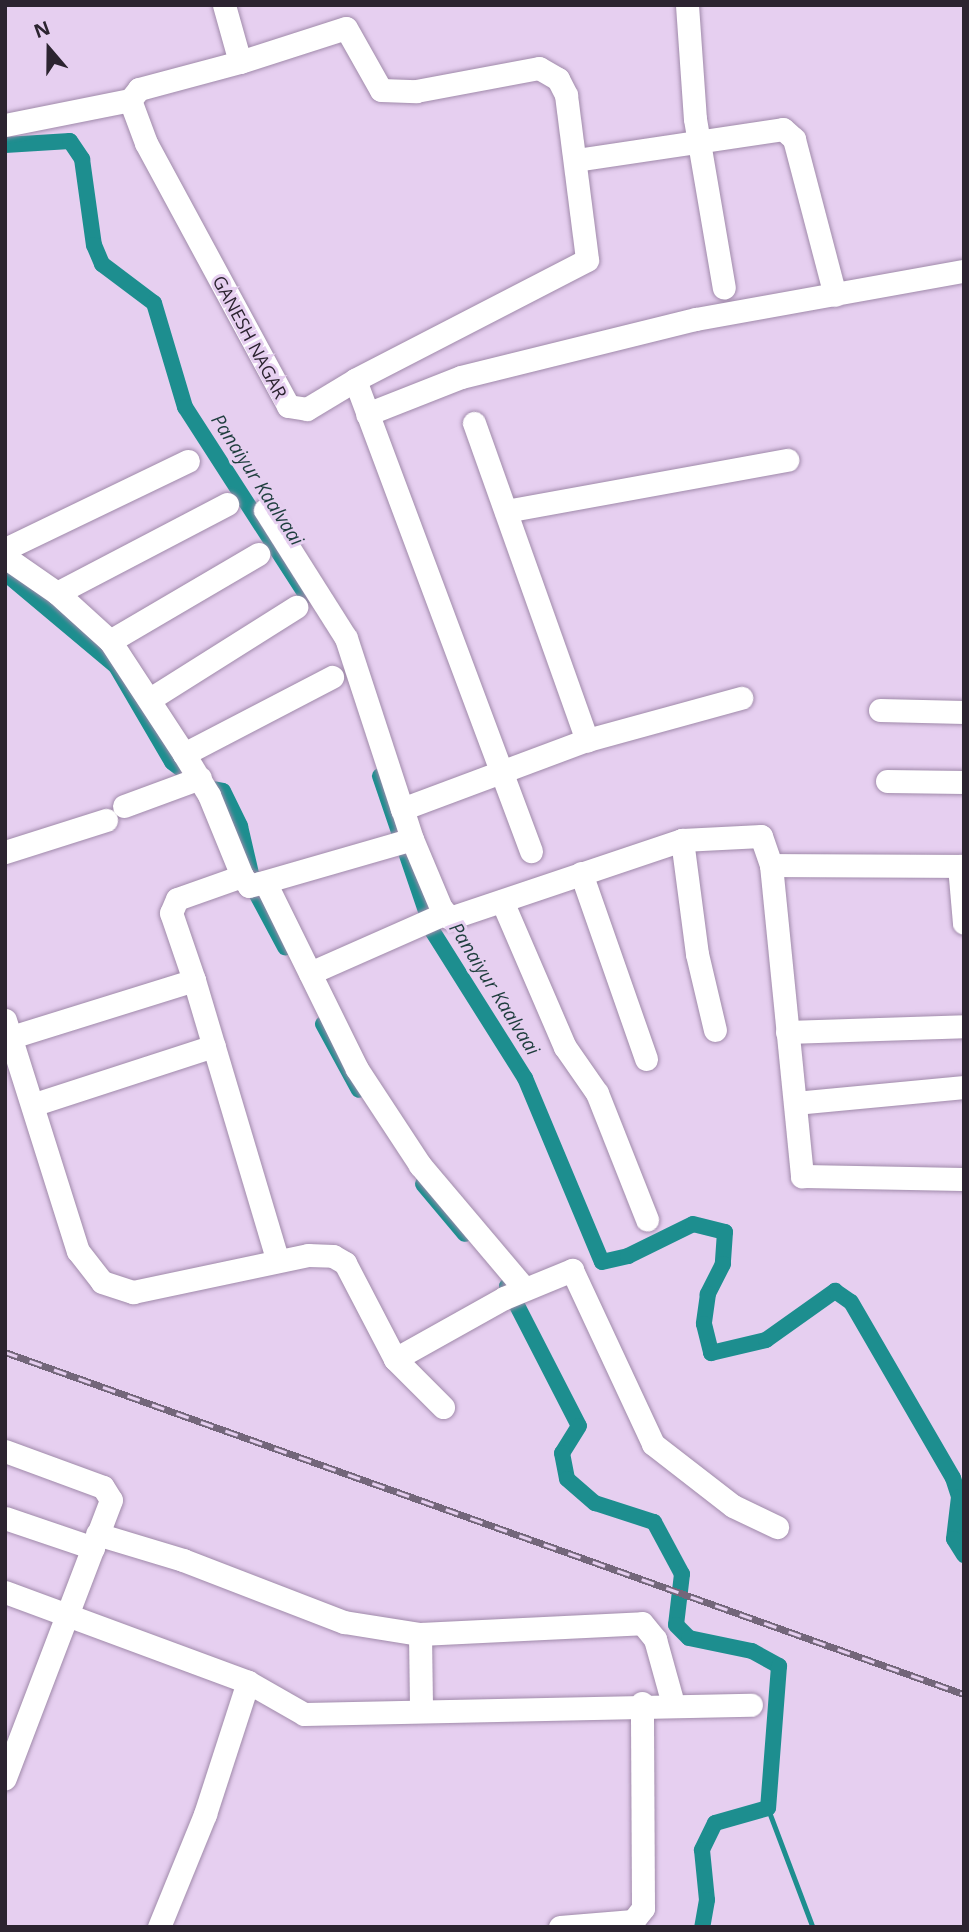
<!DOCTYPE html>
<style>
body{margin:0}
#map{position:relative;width:969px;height:1932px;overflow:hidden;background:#e6cff0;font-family:"Open Sans",sans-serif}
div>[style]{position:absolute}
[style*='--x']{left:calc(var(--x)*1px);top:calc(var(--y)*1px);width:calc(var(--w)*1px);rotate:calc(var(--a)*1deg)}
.stream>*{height:4.5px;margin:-2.25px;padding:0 2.25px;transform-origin:2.25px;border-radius:2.25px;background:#1d8e8f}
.canal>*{height:16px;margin:-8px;padding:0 8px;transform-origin:8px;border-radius:8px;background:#1d8e8f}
.roads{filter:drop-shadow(0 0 2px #a08aaa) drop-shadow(0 0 2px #a08aaa)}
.minor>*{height:23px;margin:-11.5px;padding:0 11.5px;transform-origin:11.5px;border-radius:11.5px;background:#fff}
.rail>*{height:7px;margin-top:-3.5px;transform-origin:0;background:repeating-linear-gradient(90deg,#e6cff0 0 13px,#73667a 0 26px);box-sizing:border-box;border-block:2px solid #73667a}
span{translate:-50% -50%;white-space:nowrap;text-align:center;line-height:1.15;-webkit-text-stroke:6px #e6cff0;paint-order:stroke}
.street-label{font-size:18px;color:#2c2430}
.water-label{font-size:19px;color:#1e3d3d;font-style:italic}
.frame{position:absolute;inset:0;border:7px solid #2c2430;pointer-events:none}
.north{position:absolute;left:14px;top:14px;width:70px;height:70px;-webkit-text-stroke:5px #e6cff0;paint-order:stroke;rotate:340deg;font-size:19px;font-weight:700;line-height:28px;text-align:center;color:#2c2430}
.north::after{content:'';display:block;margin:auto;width:24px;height:32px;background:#2c2430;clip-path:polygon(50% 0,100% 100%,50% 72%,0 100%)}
</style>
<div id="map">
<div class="stream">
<i style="--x:768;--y:1808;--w:127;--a:69.3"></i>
</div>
<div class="canal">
<i style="--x:5;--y:145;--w:65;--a:-3.5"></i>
<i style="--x:70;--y:141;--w:22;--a:56"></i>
<i style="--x:82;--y:159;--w:87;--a:82.1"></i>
<i style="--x:94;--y:245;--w:21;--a:67"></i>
<i style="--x:102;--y:264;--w:65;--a:36.9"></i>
<i style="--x:154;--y:303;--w:109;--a:73.4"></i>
<i style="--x:185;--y:407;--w:224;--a:57.2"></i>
<i style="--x:5;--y:573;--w:145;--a:40"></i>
<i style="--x:116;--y:666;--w:111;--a:59.7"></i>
<i style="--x:172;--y:762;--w:15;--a:37"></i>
<i style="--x:380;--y:776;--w:165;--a:71.2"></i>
<i style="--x:433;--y:932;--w:173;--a:57.8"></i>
<i style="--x:525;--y:1078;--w:199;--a:67.3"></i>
<i style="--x:602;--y:1262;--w:27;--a:-13"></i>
<i style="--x:628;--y:1256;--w:72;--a:-26.2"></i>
<i style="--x:693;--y:1224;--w:33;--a:14"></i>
<i style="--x:725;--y:1232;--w:32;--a:94"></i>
<i style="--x:723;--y:1264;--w:34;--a:117"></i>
<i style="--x:708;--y:1294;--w:30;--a:98"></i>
<i style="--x:704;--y:1324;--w:30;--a:76"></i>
<i style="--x:711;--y:1353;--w:57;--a:-13.3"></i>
<i style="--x:766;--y:1340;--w:85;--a:-35.4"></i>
<i style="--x:835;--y:1291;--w:19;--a:35"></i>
<i style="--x:851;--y:1302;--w:203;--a:59.9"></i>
<i style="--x:953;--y:1478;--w:20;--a:72"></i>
<i style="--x:959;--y:1497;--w:42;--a:96.8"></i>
<i style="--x:954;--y:1539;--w:19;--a:58"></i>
<i style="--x:203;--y:787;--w:20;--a:11"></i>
<i style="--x:223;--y:791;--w:39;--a:64"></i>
<i style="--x:240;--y:826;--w:67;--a:77"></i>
<i style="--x:255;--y:891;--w:64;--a:61.8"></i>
<i style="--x:323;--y:1024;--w:75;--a:61.4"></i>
<i style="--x:423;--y:1184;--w:65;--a:50"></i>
<i style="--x:507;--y:1286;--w:157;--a:62.8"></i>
<i style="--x:579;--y:1426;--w:32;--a:122"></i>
<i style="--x:562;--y:1453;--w:26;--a:79"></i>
<i style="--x:567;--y:1479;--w:37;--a:41"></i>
<i style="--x:595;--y:1503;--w:62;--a:17.9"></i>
<i style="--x:654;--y:1522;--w:59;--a:61.7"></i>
<i style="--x:682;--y:1574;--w:51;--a:96.7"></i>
<i style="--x:676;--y:1625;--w:18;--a:45"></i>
<i style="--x:689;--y:1638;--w:64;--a:11.7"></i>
<i style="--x:752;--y:1651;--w:31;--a:29"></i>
<i style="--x:779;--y:1666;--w:142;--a:94.4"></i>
<i style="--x:768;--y:1808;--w:55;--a:164.2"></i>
<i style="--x:715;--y:1823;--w:30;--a:116"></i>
<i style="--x:702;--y:1850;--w:50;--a:84.3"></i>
<i style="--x:707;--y:1900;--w:27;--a:100"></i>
</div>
<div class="roads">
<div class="minor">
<i style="--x:224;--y:5;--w:59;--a:74.3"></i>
<i style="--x:240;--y:62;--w:105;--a:165"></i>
<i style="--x:139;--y:89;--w:14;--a:129"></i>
<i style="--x:130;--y:100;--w:46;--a:69.6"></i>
<i style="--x:146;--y:143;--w:299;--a:61.6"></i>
<i style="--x:288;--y:406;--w:19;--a:9"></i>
<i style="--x:307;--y:409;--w:56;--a:-31.1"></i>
<i style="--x:355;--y:380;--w:503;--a:69.51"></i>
<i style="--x:687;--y:5;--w:114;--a:86"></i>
<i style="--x:695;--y:119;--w:171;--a:80.3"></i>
<i style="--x:240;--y:62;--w:111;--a:-17.8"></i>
<i style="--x:346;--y:28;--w:71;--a:60.6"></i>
<i style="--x:381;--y:90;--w:35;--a:2"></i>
<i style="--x:416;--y:91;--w:125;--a:-10.6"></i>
<i style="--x:539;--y:68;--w:22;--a:30"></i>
<i style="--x:558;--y:79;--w:18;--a:63"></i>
<i style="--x:566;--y:95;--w:166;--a:82.7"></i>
<i style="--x:587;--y:260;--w:261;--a:152.7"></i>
<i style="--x:5;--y:125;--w:127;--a:-11.3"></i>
<i style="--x:576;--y:160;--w:209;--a:-8.5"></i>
<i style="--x:783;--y:129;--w:15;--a:42"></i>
<i style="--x:794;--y:139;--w:161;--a:75.3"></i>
<i style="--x:367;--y:414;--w:101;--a:-21.5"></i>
<i style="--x:461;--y:377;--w:242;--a:-13.9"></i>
<i style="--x:696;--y:319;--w:272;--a:-10.2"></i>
<i style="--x:474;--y:423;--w:337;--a:70.4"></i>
<i style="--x:265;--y:510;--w:151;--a:57.7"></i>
<i style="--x:346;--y:638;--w:180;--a:71.9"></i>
<i style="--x:506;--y:511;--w:286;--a:-10.3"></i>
<i style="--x:5;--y:549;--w:203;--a:-25.7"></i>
<i style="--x:5;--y:557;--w:63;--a:34.7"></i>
<i style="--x:110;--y:641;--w:72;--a:-137.8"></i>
<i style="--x:57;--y:593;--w:192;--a:-27.6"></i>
<i style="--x:150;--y:699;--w:173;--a:-32.2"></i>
<i style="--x:880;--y:710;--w:84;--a:1.4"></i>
<i style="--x:184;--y:754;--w:135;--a:-123.2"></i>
<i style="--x:110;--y:641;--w:172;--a:-30.4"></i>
<i style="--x:887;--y:781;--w:77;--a:0.7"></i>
<i style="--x:124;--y:806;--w:81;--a:-20.2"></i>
<i style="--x:412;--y:839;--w:75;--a:67.2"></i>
<i style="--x:441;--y:908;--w:13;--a:48"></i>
<i style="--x:450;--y:918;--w:245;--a:-18.6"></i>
<i style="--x:682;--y:840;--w:79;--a:-2.9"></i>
<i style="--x:761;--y:836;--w:31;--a:71"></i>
<i style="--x:771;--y:865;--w:313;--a:84.3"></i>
<i style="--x:802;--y:1176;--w:162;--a:1.1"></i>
<i style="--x:682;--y:840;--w:115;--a:82.5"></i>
<i style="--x:697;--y:954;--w:78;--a:76.7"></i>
<i style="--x:5;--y:852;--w:106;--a:-17.6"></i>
<i style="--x:771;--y:865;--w:193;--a:0.3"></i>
<i style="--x:959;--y:866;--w:57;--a:85"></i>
<i style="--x:581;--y:873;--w:197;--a:70.7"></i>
<i style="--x:242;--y:876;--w:87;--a:-112.2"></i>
<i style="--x:209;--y:795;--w:48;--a:-121.4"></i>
<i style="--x:184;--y:754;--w:167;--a:-27.5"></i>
<i style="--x:265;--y:882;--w:208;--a:63.8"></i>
<i style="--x:357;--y:1069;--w:115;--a:56.7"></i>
<i style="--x:420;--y:1165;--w:161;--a:49.8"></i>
<i style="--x:502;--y:901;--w:159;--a:66.7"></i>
<i style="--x:565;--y:1047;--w:56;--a:55.2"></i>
<i style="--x:597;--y:1093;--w:136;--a:68.4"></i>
<i style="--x:310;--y:973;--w:146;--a:-23.8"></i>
<i style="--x:194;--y:980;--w:293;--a:73.4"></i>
<i style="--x:5;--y:1020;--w:242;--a:72.5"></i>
<i style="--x:78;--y:1251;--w:39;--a:52"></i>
<i style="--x:102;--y:1282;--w:33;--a:18"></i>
<i style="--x:133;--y:1292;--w:179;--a:-11.9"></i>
<i style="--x:308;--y:1255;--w:25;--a:2"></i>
<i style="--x:333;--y:1256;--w:14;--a:30"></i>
<i style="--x:345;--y:1263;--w:108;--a:62.5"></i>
<i style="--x:395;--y:1359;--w:68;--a:45"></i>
<i style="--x:787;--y:1032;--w:177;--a:-1.9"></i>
<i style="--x:5;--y:1039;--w:198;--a:-17.3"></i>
<i style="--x:194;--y:980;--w:71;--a:-108.9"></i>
<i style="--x:171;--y:913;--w:15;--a:-67"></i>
<i style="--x:177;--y:899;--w:69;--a:-19.5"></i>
<i style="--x:242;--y:876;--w:12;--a:55"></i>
<i style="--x:249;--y:886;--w:11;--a:-15"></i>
<i style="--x:260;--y:883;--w:158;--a:-16.1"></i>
<i style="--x:412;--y:839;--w:32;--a:-108"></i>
<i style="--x:402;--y:809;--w:197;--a:-20.5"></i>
<i style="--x:587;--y:740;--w:160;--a:-15.3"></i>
<i style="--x:795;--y:1103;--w:170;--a:-5.4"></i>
<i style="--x:35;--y:1104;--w:188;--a:-18"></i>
<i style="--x:395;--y:1359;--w:125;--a:-29.2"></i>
<i style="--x:504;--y:1298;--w:74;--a:-22.4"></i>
<i style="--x:572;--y:1270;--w:192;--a:65"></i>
<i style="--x:653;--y:1444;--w:101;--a:37.8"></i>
<i style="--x:733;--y:1506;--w:49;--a:25.5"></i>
<i style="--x:5;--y:1451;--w:104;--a:20.2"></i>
<i style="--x:103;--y:1487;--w:15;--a:58"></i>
<i style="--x:111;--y:1500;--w:298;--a:110.9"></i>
<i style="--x:5;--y:1518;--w:93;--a:18.8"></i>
<i style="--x:97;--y:1534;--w:90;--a:16.8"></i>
<i style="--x:183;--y:1560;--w:173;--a:21.1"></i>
<i style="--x:344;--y:1622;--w:77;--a:9"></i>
<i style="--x:420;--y:1634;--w:76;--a:89.2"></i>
<i style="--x:5;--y:1592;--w:259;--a:20.3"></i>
<i style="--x:248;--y:1682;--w:64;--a:29.7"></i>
<i style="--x:304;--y:1714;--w:447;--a:-1.2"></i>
<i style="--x:420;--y:1634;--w:222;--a:-2.8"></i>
<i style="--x:642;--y:1623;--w:21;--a:51"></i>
<i style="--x:655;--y:1639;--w:67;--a:74.5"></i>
<i style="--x:159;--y:1927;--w:122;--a:-67.8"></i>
<i style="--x:205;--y:1814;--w:139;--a:-72"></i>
<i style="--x:560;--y:1927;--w:73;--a:-4.7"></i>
<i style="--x:633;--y:1921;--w:16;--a:-52"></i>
<i style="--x:643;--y:1908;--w:205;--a:-90.3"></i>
</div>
</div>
<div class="rail">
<i style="--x:5;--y:1352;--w:1018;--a:19.63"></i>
</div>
<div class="street-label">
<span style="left:250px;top:337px;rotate:62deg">GANESH NAGAR</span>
</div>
<div class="water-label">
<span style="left:257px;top:480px;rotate:57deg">Panaiyur Kaalvaai</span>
<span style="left:494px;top:989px;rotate:58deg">Panaiyur Kaalvaai</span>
</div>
<div class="frame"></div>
<div class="north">N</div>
</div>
